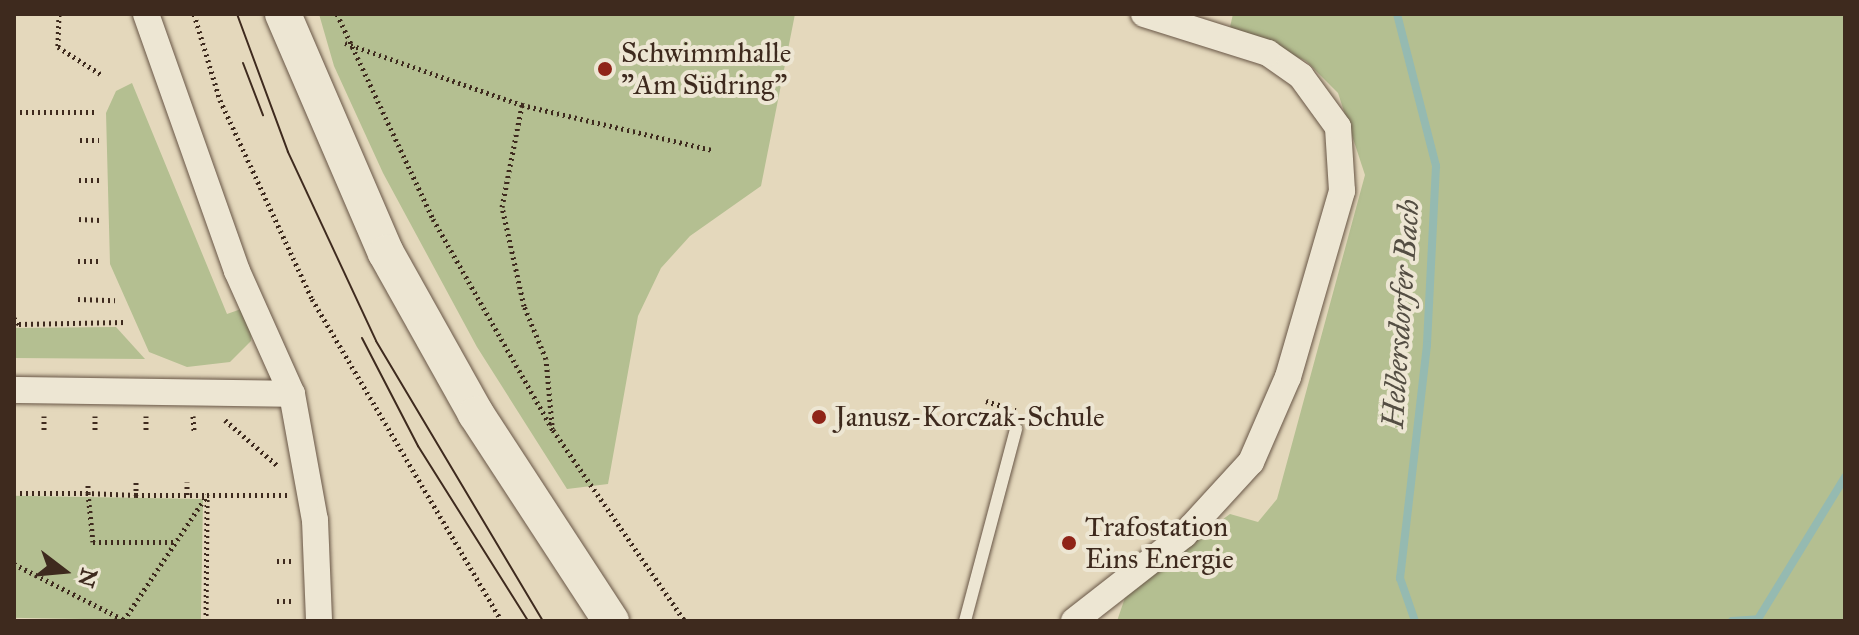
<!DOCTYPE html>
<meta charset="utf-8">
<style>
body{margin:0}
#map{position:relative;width:1859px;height:635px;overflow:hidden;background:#e4d8bc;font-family:"IM FELL Great Primer",serif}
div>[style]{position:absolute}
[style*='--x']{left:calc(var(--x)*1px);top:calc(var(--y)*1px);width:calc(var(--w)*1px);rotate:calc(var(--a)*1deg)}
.green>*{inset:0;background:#b4bf91;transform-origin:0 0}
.stream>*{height:8px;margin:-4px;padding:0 4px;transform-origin:4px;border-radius:4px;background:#95bab1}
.path>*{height:5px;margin-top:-2.5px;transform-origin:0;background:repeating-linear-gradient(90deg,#3e2a1e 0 2px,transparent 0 6px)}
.roads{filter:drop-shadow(0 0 2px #685646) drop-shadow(0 0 2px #685646)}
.lane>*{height:12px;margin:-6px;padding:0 6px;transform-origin:6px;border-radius:6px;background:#ede6d3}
.street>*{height:26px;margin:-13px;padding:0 13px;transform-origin:13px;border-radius:13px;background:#ede6d3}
.secondary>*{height:36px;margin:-18px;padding:0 18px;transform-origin:18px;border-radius:18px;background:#ede6d3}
.tram>*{height:2px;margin:-1px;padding:0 1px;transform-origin:1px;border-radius:1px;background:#3e2a1e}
.dots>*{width:22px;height:22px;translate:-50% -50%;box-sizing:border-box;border:4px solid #ede6d3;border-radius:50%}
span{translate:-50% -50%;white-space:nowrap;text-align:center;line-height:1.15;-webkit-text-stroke:8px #ede6d3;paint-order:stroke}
.poi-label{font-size:28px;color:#3e2a1e}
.left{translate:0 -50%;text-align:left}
.water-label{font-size:30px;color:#544e43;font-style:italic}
.frame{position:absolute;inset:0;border:16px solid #3e2a1e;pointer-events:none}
.north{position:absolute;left:24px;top:531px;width:80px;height:80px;-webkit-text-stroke:6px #ede6d3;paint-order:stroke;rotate:106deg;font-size:22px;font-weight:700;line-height:32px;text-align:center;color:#3e2a1e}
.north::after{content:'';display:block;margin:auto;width:28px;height:36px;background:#3e2a1e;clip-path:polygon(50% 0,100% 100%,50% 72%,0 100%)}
</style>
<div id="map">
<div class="green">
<i style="clip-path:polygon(319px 14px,795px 14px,761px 186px,690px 236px,661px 268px,638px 316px,608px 484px,567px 489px,477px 347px,383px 173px,334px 66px)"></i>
<i style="clip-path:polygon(1233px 14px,1845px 14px,1845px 621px,1117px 621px,1128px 589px,1230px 514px,1258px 522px,1277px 499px,1365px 175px,1338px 93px,1306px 61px,1230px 27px)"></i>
<i style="clip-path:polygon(132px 83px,227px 314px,244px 308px,252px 324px,251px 341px,230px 362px,187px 367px,149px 352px,110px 264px,106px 113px,116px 91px)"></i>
<i style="clip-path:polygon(116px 327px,145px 359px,14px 358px,14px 328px)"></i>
<i style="left:203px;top:499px;width:122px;height:190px;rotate:91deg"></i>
</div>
<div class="stream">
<i style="--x:1397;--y:14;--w:157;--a:75.6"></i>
<i style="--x:1436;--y:166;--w:179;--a:92.9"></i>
<i style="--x:1427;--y:345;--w:235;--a:96.6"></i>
<i style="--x:1400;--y:578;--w:46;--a:70.8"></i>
<i style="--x:1732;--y:621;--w:26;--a:-4"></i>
<i style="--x:1758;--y:619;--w:167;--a:-58.5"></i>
</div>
<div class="path">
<i style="--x:59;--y:14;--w:33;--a:92"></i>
<i style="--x:58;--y:47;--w:52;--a:32.5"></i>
<i style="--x:194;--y:14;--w:90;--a:73.2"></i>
<i style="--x:220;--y:100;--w:219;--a:65.2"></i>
<i style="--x:312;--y:299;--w:374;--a:59.5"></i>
<i style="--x:337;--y:14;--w:226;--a:64.9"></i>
<i style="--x:433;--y:219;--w:243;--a:60.4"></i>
<i style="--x:553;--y:430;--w:232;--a:55.4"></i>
<i style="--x:345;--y:43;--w:188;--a:19.3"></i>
<i style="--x:14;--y:112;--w:84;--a:0"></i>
<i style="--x:80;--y:140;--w:19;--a:0"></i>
<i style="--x:79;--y:180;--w:21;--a:0"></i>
<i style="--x:79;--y:219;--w:21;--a:3"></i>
<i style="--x:78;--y:261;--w:23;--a:0"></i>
<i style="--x:78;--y:299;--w:37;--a:2"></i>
<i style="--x:14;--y:318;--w:8;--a:50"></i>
<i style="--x:19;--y:324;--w:106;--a:-1.1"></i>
<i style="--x:986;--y:401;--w:31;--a:17"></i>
<i style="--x:44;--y:416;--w:15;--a:90"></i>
<i style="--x:95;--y:416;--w:15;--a:90"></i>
<i style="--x:146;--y:416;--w:15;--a:90"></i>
<i style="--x:193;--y:416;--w:15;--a:86"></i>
<i style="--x:225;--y:420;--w:70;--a:41"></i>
<i style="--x:552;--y:425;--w:66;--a:-95.2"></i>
<i style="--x:546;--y:359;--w:57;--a:-112.5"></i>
<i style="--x:524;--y:306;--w:101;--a:-102.5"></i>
<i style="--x:502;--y:207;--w:104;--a:-78.9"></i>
<i style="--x:522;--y:105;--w:195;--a:13.3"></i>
<i style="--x:136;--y:482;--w:13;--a:90"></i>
<i style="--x:136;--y:495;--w:70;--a:0"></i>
<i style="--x:14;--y:493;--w:74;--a:0"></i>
<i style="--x:88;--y:493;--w:11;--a:-90"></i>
<i style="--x:136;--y:495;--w:48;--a:-177.6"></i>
<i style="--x:88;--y:493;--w:49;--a:84.2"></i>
<i style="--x:93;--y:542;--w:82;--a:0"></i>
<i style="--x:187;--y:495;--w:13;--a:-90"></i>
<i style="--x:277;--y:561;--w:15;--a:0"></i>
<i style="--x:14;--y:564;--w:123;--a:27"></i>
<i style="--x:124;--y:620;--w:150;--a:-56.4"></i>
<i style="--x:277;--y:601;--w:15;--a:0"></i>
<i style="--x:206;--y:621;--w:126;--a:-89.5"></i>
<i style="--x:207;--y:495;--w:80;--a:0"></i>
</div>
<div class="roads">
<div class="lane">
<i style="--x:965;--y:621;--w:199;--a:-75.1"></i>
</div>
<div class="street">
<i style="--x:14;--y:390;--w:278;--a:0.8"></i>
<i style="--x:292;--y:394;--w:135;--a:-114.1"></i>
<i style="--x:237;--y:271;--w:273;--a:-109.5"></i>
<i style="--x:292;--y:394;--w:128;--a:79.7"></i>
<i style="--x:315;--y:520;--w:101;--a:87.7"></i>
<i style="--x:1074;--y:621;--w:140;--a:-38"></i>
<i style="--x:1184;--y:535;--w:99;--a:-47.5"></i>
<i style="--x:1251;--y:462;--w:93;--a:-66.5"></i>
<i style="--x:1288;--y:377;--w:194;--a:-73.8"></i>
<i style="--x:1342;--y:191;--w:64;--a:-93.6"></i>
<i style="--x:1338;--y:127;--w:63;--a:-126"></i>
<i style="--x:1301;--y:76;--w:40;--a:-145.1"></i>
<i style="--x:1268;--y:53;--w:130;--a:-162.5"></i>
</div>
<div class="secondary">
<i style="--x:283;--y:14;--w:260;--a:66.7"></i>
<i style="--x:386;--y:253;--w:184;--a:60.8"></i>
<i style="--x:476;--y:414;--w:247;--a:56.9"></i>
</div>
</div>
<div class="tram">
<i style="--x:237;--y:14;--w:147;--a:69.7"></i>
<i style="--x:288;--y:152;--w:208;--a:65"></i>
<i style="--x:376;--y:341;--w:326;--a:59.2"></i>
<i style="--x:243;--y:63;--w:56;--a:69"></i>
<i style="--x:362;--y:338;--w:122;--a:62.6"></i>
<i style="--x:418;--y:446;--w:207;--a:57.8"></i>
</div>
<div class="dots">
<i style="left:605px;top:69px;background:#8f2418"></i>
<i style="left:819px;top:417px;background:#8f2418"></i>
<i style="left:1069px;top:543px;background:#8f2418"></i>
</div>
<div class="poi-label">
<span class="left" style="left:621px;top:69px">Schwimmhalle<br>"Am Südring"</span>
<span class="left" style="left:835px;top:417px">Janusz-Korczak-Schule</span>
<span class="left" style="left:1085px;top:543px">Trafostation<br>Eins Energie</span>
</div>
<div class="water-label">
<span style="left:1401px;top:314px;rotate:-86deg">Helbersdorfer Bach</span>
</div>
<div class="frame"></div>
<div class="north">N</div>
</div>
